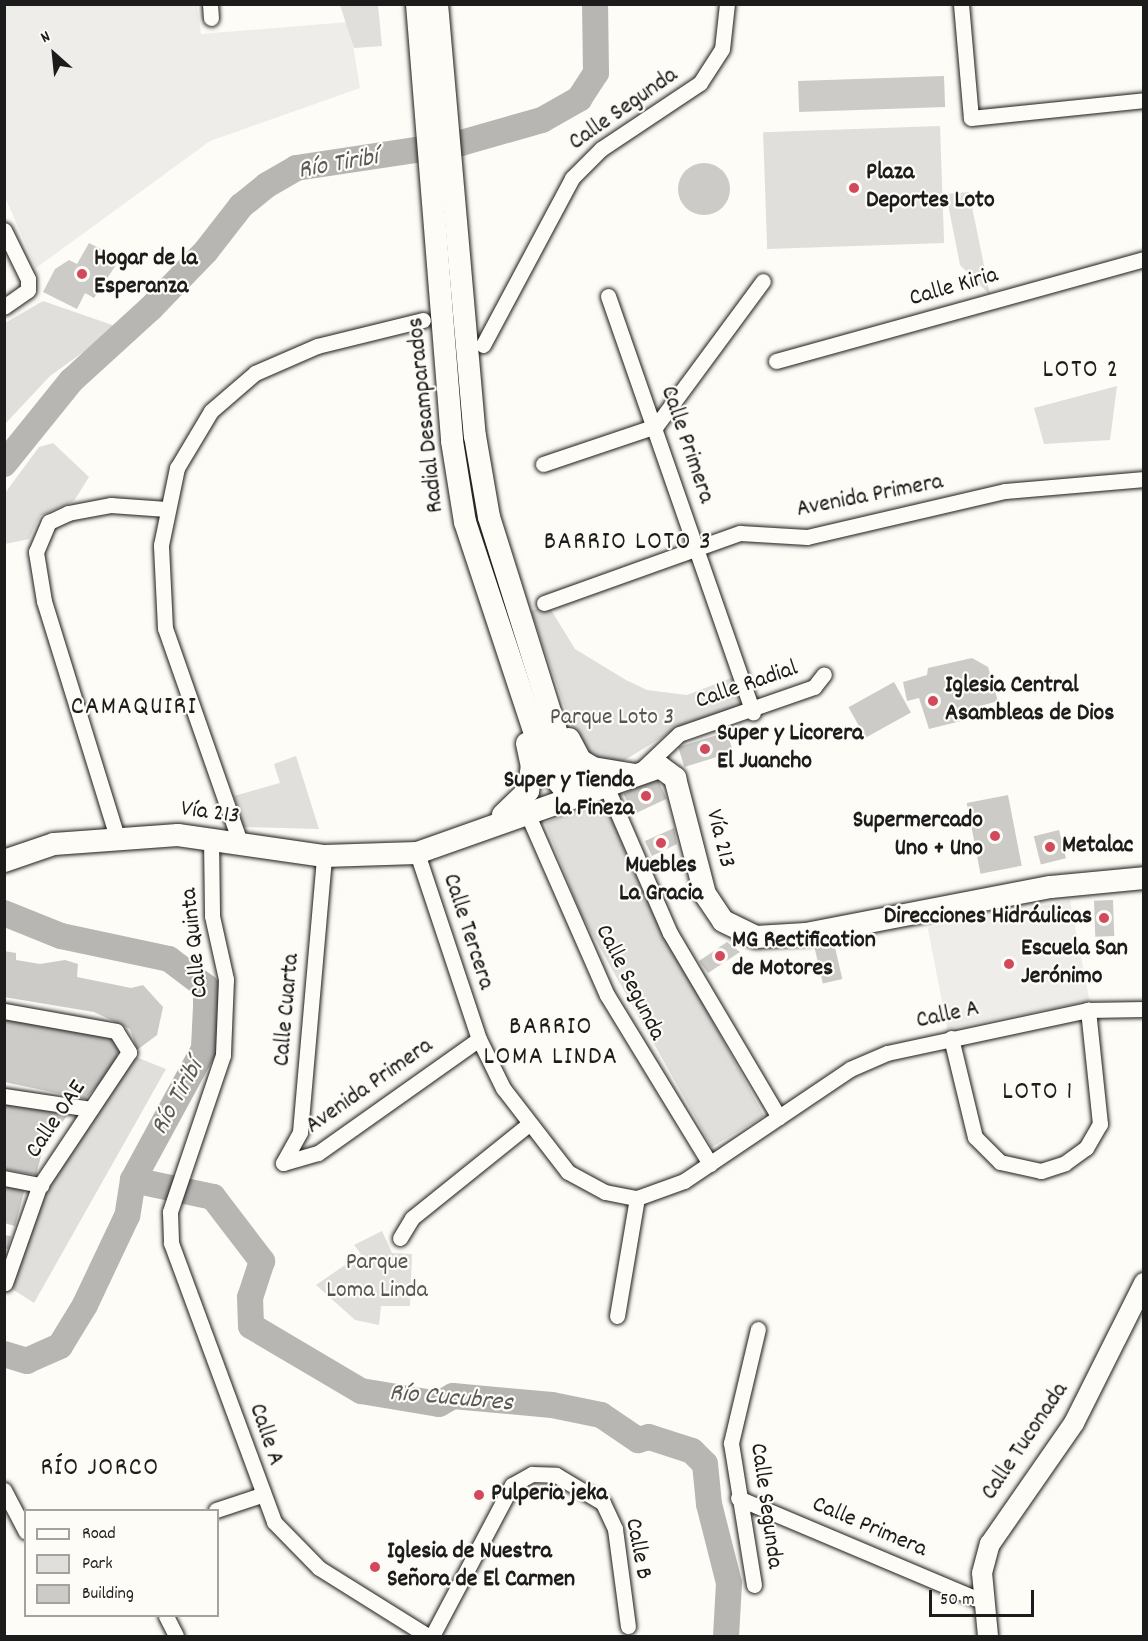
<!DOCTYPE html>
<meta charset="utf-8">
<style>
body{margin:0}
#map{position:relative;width:1148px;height:1641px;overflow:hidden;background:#fdfcf7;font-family:Dekko,sans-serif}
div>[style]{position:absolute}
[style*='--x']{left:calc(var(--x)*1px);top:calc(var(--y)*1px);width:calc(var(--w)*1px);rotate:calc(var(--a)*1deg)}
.built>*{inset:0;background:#eeede9;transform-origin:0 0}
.green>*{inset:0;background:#e0dfdb;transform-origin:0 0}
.river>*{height:26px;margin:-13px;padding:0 13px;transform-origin:13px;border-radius:13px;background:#b7b6b2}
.building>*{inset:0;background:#cccbc8;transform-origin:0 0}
.round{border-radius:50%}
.roads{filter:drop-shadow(0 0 2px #1c1c1c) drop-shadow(0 0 2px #1c1c1c)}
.minor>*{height:15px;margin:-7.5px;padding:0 7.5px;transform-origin:7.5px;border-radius:7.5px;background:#fdfcf7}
.tertiary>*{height:20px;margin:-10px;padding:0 10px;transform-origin:10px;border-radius:10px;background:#fdfcf7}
.secondary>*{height:22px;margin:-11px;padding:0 11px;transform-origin:11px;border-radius:11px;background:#fdfcf7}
.dots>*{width:16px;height:16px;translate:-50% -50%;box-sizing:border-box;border:3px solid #fdfcf7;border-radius:50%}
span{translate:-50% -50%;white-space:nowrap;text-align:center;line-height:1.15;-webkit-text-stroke:4.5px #fdfcf7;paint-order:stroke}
.street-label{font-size:24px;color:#1c1c1c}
.poi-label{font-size:24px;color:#1c1c1c;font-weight:700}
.left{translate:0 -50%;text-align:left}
.right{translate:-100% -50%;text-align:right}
.park-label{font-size:24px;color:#575655}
.water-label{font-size:26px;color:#5a5a58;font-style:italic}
.neighbourhood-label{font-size:26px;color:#1c1c1c;letter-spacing:1.5px}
.frame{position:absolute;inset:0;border:6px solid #1c1c1c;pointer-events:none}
.legend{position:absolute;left:24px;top:1509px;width:195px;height:108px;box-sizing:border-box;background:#fdfcf7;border:2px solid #a3a29f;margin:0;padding:8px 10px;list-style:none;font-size:18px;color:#1c1c1c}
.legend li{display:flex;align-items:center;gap:12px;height:30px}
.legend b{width:30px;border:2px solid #a3a29f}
.north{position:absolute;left:24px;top:24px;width:60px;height:60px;-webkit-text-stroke:4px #fdfcf7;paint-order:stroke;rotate:333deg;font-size:16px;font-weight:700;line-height:24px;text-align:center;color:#1c1c1c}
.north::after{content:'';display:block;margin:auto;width:21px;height:27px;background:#1c1c1c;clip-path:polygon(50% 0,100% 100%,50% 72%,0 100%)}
.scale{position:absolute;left:929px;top:1590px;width:105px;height:27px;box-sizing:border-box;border:3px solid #1c1c1c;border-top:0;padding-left:8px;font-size:18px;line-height:21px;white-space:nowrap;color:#1c1c1c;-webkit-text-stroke:4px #fdfcf7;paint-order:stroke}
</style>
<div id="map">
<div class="built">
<i style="clip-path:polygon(4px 5px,197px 5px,201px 34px,349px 22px,360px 88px,210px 141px,36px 268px,5px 197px)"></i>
<i style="left:1070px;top:900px;width:103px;height:145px;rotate:79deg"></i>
</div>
<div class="green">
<i style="clip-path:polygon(340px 5px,378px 5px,382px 46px,354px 48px)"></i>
<i style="left:940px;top:126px;width:117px;height:177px;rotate:88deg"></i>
<i style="clip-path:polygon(969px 192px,990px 295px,960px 265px,946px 194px)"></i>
<i style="clip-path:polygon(43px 301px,118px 327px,50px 376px,5px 424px,5px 323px)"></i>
<i style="clip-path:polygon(1117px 386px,1110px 440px,1044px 444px,1034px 408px)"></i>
<i style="clip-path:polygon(53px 443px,89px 477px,74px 501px,40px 516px,29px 539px,5px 544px,5px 493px,39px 447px)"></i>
<i style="clip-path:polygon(548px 605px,575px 649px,626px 680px,647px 690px,687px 695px,736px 676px,745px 705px,671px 732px,613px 767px,579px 748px,531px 611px)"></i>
<i style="clip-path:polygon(296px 756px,319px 829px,243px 827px,234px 796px,280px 783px,274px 764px)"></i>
<i style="clip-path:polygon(604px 800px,645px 896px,764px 1116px,712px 1147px,581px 914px,545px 823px)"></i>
<i style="clip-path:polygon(131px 1055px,166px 1069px,34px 1303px,9px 1287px,44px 1188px)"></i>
<i style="clip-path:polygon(382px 1231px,392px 1253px,412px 1254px,410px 1306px,381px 1306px,379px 1325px,355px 1320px,316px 1285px,361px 1254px,354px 1245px)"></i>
</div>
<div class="river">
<i style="--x:4;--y:464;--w:107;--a:-51.1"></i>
<i style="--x:71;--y:381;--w:108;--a:-42.4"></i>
<i style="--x:151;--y:308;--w:79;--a:-46"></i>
<i style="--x:206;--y:251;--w:57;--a:-52.1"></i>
<i style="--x:241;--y:206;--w:33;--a:-39"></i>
<i style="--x:267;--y:185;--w:34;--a:-30"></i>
<i style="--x:296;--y:168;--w:167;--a:-8.6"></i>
<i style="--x:461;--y:143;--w:84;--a:-15.9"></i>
<i style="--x:542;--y:120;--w:43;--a:-29.6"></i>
<i style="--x:579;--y:99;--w:31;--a:-57"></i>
<i style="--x:596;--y:73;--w:69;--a:-90.8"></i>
<i style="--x:4;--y:913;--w:61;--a:22"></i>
<i style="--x:61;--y:936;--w:110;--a:12"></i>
<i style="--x:169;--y:959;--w:46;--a:37.1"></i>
<i style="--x:206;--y:987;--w:19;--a:90"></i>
<i style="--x:206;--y:1006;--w:43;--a:92.7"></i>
<i style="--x:204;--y:1049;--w:149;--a:118.5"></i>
<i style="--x:133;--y:1180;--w:36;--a:99"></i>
<i style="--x:127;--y:1216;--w:98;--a:115.3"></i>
<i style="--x:85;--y:1305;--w:48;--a:121.4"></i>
<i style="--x:60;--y:1346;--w:36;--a:156"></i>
<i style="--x:27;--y:1361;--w:24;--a:-163"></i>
<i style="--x:133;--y:1180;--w:82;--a:12"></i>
<i style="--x:213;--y:1197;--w:81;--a:52.6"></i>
<i style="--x:262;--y:1261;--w:38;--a:108"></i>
<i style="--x:250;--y:1297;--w:29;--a:88"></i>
<i style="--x:251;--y:1326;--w:128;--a:30.6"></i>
<i style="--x:361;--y:1391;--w:79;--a:9.5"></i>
<i style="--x:439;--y:1404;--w:16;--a:-30"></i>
<i style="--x:453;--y:1396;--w:99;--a:5.2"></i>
<i style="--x:552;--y:1405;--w:50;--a:11.5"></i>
<i style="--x:601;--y:1415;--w:45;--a:34"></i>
<i style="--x:638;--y:1440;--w:11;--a:-15"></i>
<i style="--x:649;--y:1437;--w:45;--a:18"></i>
<i style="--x:692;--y:1451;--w:18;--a:45"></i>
<i style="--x:705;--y:1464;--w:40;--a:84.3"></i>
<i style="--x:709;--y:1504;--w:81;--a:75.8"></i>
<i style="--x:729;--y:1583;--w:53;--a:93.2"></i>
</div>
<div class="building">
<i style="left:944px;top:76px;width:31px;height:146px;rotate:88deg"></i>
<i class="round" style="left:678px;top:163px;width:52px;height:52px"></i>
<i style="clip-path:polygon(89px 243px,120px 259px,94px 298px,85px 293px,77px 309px,43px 292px,55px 269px,69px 260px,77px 264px)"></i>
<i style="clip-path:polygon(972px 658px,988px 667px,998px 701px,970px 709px,973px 718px,929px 729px,919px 698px,907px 701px,903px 682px,927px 675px,928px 668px)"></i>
<i style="left:894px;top:682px;width:35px;height:52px;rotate:61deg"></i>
<i style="left:727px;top:732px;width:21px;height:51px;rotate:73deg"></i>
<i style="left:657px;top:778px;width:23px;height:37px;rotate:65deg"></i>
<i style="left:1008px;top:795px;width:72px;height:42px;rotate:79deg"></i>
<i style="clip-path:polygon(674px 828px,677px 844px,652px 856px,645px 841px)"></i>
<i style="left:1059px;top:830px;width:29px;height:26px;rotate:76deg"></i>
<i style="left:1113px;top:900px;width:36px;height:19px;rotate:88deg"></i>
<i style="clip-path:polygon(727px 942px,740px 952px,708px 973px,699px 961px)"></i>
<i style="left:834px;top:943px;width:37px;height:20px;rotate:77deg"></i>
<i style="clip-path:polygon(4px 951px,16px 953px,16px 960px,40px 964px,65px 960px,78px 964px,77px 977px,131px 988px,143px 985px,163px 1007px,157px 1035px,137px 1050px,130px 1029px,94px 1012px,4px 997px)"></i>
<i style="clip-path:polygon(4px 1014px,121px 1037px,115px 1066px,85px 1099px,4px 1082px,4px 1044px,30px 1052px,4px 1044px)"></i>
<i style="clip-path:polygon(4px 1098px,67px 1116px,44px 1145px,36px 1175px,4px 1169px)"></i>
<i style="clip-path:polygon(4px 1183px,25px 1188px,15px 1226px,4px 1223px)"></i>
<i style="clip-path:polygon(4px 1235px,11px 1236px,8px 1249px,4px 1248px)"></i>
</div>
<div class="roads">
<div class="minor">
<i style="--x:210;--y:4;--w:14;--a:86"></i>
<i style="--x:961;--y:4;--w:114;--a:85"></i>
<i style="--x:971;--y:118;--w:174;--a:-5.9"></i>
<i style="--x:4;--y:230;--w:55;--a:63.9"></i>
<i style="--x:28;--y:279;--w:11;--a:90"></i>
<i style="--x:28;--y:290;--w:29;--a:145"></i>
<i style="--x:608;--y:296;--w:441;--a:70.8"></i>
<i style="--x:483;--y:345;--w:189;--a:-61.9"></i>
<i style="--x:572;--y:178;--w:41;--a:-45"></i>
<i style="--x:601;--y:149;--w:119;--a:-33.7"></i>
<i style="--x:700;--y:83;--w:40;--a:-57.1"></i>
<i style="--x:722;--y:49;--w:45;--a:-83.7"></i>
<i style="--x:776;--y:361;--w:382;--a:-15.5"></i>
<i style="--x:543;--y:464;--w:119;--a:-18.6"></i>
<i style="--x:656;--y:426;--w:180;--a:-53.6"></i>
<i style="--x:544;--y:603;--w:208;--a:-19.7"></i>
<i style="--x:740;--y:533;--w:67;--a:3.4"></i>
<i style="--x:807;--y:537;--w:203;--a:-13.1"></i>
<i style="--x:1005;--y:491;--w:140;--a:-4.9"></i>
<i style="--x:639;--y:772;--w:55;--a:-43.5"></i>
<i style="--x:679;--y:734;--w:143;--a:-19.2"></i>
<i style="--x:814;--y:687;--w:16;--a:-52"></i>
<i style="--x:606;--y:786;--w:160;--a:66.5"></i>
<i style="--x:670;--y:933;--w:214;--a:59.4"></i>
<i style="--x:527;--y:813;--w:199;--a:66.3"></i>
<i style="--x:607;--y:995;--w:198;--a:58.6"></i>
<i style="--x:117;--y:837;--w:247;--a:-107.2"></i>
<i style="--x:44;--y:601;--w:50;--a:-99.3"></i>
<i style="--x:36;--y:552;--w:33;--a:-67"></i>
<i style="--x:49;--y:522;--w:21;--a:-25"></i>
<i style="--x:68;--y:513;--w:44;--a:-10.5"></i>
<i style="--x:111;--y:505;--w:55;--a:4.2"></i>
<i style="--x:211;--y:840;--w:76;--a:89.2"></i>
<i style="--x:212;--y:916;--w:65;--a:77.5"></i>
<i style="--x:226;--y:979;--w:76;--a:92.3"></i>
<i style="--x:223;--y:1055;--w:166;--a:108.7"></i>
<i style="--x:170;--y:1212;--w:31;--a:88"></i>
<i style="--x:171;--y:1243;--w:297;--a:69.7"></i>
<i style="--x:274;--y:1522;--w:64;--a:45.6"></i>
<i style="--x:319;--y:1568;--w:128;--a:32"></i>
<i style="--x:241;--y:845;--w:230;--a:-109.3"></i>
<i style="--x:165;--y:628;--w:83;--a:-92.8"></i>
<i style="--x:161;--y:545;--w:79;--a:-78.3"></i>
<i style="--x:177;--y:468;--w:66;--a:-59.2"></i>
<i style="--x:211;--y:411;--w:58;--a:-40.8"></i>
<i style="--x:255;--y:373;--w:68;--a:-23.5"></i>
<i style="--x:317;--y:346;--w:109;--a:-13.8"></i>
<i style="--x:417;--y:853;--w:196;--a:71.6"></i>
<i style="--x:479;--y:1039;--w:55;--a:63.9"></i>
<i style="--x:503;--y:1088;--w:106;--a:52.3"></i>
<i style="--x:568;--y:1172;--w:42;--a:28.4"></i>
<i style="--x:605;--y:1192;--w:33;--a:11"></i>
<i style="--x:637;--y:1198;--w:50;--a:-19.9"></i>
<i style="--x:684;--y:1181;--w:200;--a:-34"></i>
<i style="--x:850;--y:1069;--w:40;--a:-23.4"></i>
<i style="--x:887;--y:1053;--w:206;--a:-12.1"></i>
<i style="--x:1088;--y:1010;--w:56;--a:-1"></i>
<i style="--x:4;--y:1011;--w:114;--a:10.1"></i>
<i style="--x:116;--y:1031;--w:25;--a:58"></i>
<i style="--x:129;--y:1052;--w:162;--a:123.7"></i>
<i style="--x:39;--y:1187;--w:102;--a:109.5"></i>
<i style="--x:951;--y:1038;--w:102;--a:76.4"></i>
<i style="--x:975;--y:1137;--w:35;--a:45"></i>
<i style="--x:1000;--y:1162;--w:42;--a:12.4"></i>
<i style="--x:1041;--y:1171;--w:25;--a:-18"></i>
<i style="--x:1065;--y:1163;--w:26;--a:-36"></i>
<i style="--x:1086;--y:1148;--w:28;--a:-60"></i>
<i style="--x:1100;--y:1124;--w:115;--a:-96"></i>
<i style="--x:4;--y:1096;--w:88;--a:8.5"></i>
<i style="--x:283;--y:1163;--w:35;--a:-61"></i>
<i style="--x:300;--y:1132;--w:277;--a:-85"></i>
<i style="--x:283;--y:1163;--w:36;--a:-16"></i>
<i style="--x:318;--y:1153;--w:197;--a:-35.3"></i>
<i style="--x:4;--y:1178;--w:38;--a:11"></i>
<i style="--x:400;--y:1238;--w:23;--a:-59"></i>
<i style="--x:412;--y:1218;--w:150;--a:-38.8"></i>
<i style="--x:617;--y:1316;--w:120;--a:-80.4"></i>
<i style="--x:4;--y:1490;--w:47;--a:62.4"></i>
<i style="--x:738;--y:1498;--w:265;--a:22.9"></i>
<i style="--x:216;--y:1510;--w:47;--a:-18.4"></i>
<i style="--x:754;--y:1585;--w:144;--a:-99.2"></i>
<i style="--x:731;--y:1443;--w:117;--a:-76.7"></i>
<i style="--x:166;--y:1616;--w:22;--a:63"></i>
<i style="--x:432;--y:1636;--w:171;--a:-62.1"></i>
<i style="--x:512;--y:1485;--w:23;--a:-29"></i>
<i style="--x:532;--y:1474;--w:24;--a:2"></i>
<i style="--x:556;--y:1475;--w:55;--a:30.8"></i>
<i style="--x:603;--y:1503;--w:29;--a:65"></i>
<i style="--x:615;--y:1529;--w:98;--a:82.4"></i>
</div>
<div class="tertiary">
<i style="--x:988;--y:1636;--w:63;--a:-95.4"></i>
<i style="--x:982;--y:1573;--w:30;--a:-75"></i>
<i style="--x:990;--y:1544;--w:147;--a:-55.2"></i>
<i style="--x:1074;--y:1423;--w:157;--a:-63.4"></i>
</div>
<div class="secondary">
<i style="--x:417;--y:4;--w:438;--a:85.4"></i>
<i style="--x:452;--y:441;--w:82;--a:80.9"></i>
<i style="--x:465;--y:522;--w:258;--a:71.7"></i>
<i style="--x:546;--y:767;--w:40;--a:50"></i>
<i style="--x:437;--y:4;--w:434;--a:85"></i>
<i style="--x:475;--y:436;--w:82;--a:80.2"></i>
<i style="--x:489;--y:517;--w:251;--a:72.6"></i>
<i style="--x:564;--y:757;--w:43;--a:51.5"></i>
<i style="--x:569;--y:739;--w:24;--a:62"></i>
<i style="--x:580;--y:760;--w:15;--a:32"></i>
<i style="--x:593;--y:768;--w:43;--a:9.5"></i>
<i style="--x:503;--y:815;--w:35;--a:-44"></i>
<i style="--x:528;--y:791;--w:24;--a:-81"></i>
<i style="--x:532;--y:767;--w:24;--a:-102"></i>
<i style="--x:4;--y:861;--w:53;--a:-18.8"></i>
<i style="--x:54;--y:844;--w:124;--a:-4.2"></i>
<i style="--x:178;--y:835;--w:148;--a:8.2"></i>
<i style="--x:324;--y:856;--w:93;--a:-1.8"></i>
<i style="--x:417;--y:853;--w:258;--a:-19.5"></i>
<i style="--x:660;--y:767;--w:19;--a:36"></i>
<i style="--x:675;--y:778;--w:120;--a:75.5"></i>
<i style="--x:705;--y:894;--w:32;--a:56"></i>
<i style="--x:723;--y:921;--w:37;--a:26"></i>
<i style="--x:756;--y:937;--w:50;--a:-3.4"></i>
<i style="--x:806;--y:934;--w:249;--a:-10.9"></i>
<i style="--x:1051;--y:887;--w:93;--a:-5.5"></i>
</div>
</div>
<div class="dots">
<i style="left:854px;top:188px;background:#d1495b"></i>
<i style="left:82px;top:274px;background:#d1495b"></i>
<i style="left:933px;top:701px;background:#d1495b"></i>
<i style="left:705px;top:749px;background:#d1495b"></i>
<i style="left:646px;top:796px;background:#d1495b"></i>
<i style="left:995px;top:836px;background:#d1495b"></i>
<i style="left:661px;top:843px;background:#d1495b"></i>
<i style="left:1050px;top:847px;background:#d1495b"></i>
<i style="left:1104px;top:918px;background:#d1495b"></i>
<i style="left:720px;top:956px;background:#d1495b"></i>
<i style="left:1009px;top:964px;background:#d1495b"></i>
<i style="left:479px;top:1495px;background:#d1495b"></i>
<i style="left:375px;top:1567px;background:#d1495b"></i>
</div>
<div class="street-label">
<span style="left:624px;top:110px;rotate:-35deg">Calle Segunda</span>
<span style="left:954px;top:288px;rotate:-16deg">Calle Kiria</span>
<span style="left:427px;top:415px;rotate:-96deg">Radial Desamparados</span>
<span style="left:686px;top:445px;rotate:71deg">Calle Primera</span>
<span style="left:870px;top:497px;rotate:-11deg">Avenida Primera</span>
<span style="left:747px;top:686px;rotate:-19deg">Calle Radial</span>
<span style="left:210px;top:814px;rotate:8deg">Vía 213</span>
<span style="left:719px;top:839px;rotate:76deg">Vía 213</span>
<span style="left:467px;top:932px;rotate:72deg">Calle Tercera</span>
<span style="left:196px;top:943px;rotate:-96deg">Calle Quinta</span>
<span style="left:629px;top:983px;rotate:63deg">Calle Segunda</span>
<span style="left:288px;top:1010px;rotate:-85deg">Calle Cuarta</span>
<span style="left:948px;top:1016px;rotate:-12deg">Calle A</span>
<span style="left:370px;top:1087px;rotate:-35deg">Avenida Primera</span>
<span style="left:57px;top:1120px;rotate:-56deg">Calle 0AE</span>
<span style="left:265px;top:1435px;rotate:71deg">Calle A</span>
<span style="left:1026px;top:1442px;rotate:-56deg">Calle Tuconada</span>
<span style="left:765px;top:1506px;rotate:82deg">Calle Segunda</span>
<span style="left:869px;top:1528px;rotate:23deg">Calle Primera</span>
<span style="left:637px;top:1549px;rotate:79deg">Calle B</span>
</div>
<div class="poi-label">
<span class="left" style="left:866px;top:188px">Plaza<br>Deportes Loto</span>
<span class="left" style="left:94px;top:274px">Hogar de la<br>Esperanza</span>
<span class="left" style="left:945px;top:701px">Iglesia Central<br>Asambleas de Dios</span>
<span class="left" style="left:717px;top:749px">Super y Licorera<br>El Juancho</span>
<span class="right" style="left:634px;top:796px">Super y Tienda<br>la Fineza</span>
<span class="right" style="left:983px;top:836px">Supermercado<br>Uno + Uno</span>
<span class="left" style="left:1062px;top:847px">Metalac</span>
<span style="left:661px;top:881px">Muebles<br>La Gracia</span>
<span class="right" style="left:1092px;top:918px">Direcciones Hidráulicas</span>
<span class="left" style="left:732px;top:956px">MG Rectification<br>de Motores</span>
<span class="left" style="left:1021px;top:964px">Escuela San<br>Jerónimo</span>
<span class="left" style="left:491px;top:1495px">Pulperia jeka</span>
<span class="left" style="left:387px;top:1567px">Iglesia de Nuestra<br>Señora de El Carmen</span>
</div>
<div class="park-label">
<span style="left:612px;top:719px">Parque Loto 3</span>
<span style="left:377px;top:1278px">Parque<br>Loma Linda</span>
</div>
<div class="water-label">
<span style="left:338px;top:165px;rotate:-10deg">Río Tiribí</span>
<span style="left:178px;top:1098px;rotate:-61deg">Río Tiribí</span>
<span style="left:451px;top:1399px;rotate:5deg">Río Cucubres</span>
</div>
<div class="neighbourhood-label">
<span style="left:1081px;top:371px">LOTO 2</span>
<span style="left:628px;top:543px">BARRIO LOTO 3</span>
<span style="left:134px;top:708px">CAMAQUIRI</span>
<span style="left:551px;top:1043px">BARRIO<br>LOMA LINDA</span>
<span style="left:1038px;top:1093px">LOTO 1</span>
<span style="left:100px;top:1469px">RÍO JORCO</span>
</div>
<div class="frame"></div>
<ul class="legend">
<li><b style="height:8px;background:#fdfcf7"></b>Road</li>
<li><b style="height:16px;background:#e0dfdb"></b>Park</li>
<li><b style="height:16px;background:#cccbc8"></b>Building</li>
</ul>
<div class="north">N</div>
<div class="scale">50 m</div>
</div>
